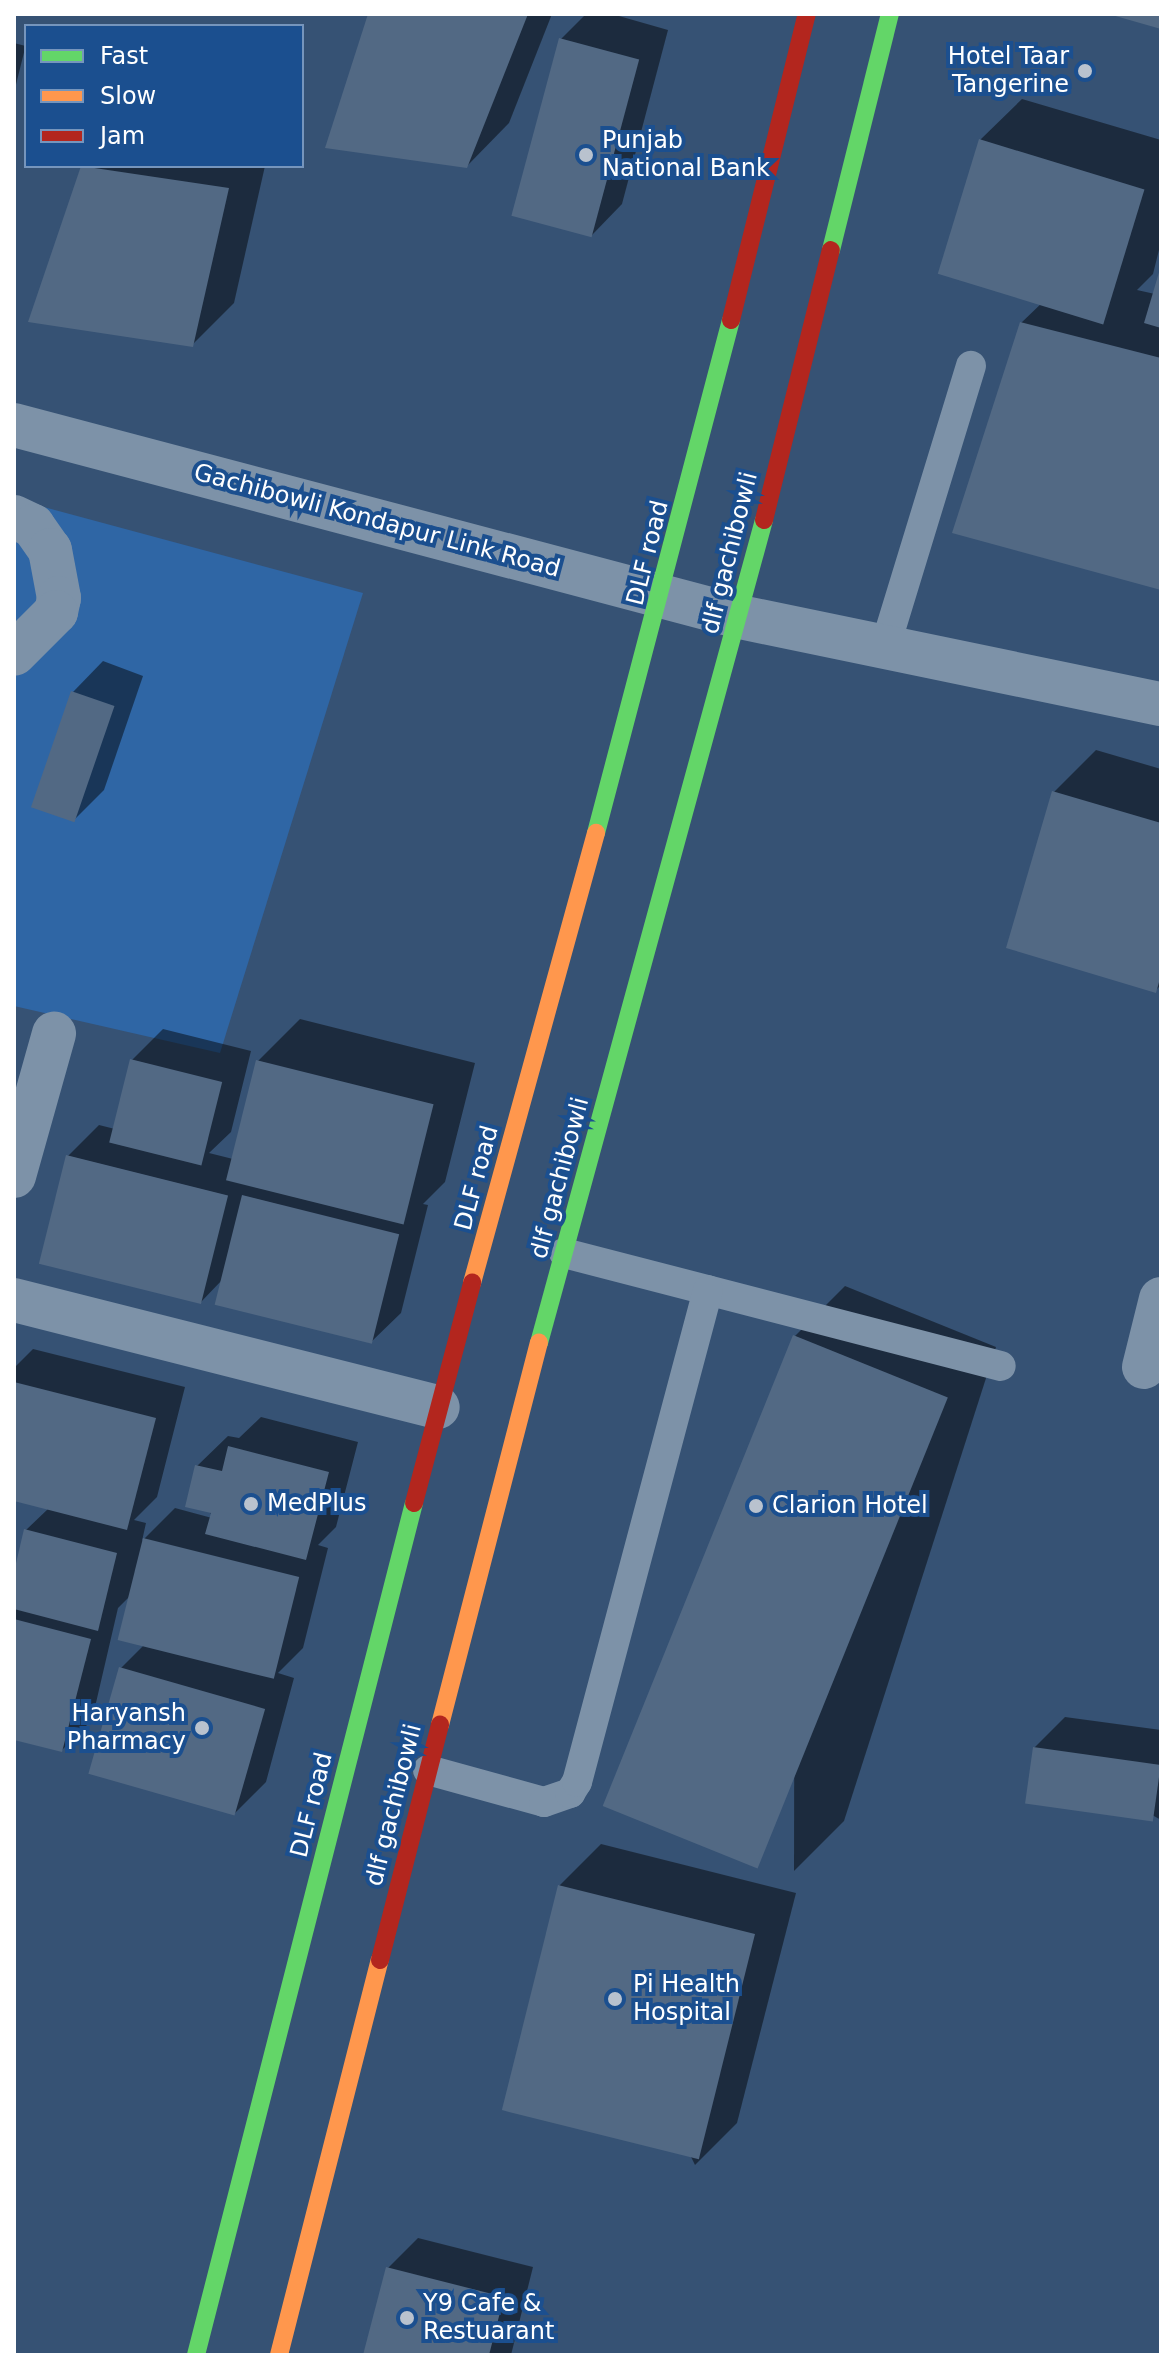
<!DOCTYPE html>
<style>
body{margin:0}
#map{position:relative;width:1175px;height:2369px;overflow:hidden;background:#365274;font-family:"DejaVu Sans",sans-serif}
div>[style]{position:absolute}
[style*='--x']{left:calc(var(--x)*1px);top:calc(var(--y)*1px);width:calc(var(--w)*1px);rotate:calc(var(--a)*1deg)}
.green>*{inset:0;background:#2f66a5}
.shadow>*{inset:0;background:#0007;transform-origin:0 0}
.building>*{inset:0;background:#526984;transform-origin:0 0}
.lane>*{height:30px;margin:-15px;padding:0 15px;transform-origin:15px;border-radius:15px;background:#7d92a8}
.street>*{height:44px;margin:-22px;padding:0 22px;transform-origin:22px;border-radius:22px;background:#7d92a8}
.fast>*{height:18px;margin:-9px;padding:0 9px;transform-origin:9px;border-radius:9px;background:#63d668}
.slow>*{height:18px;margin:-9px;padding:0 9px;transform-origin:9px;border-radius:9px;background:#ff974d}
.jam>*{height:18px;margin:-9px;padding:0 9px;transform-origin:9px;border-radius:9px;background:#b3261e}
.dots>*{width:22px;height:22px;translate:-50% -50%;box-sizing:border-box;border:4px solid #1b4f8f;border-radius:50%}
span{translate:-50% -50%;white-space:nowrap;text-align:center;line-height:1.15;-webkit-text-stroke:8px #1b4f8f;paint-order:stroke}
.poi-label{font-size:24px;color:#fff}
.right{translate:-100% -50%;text-align:right}
.left{translate:0 -50%;text-align:left}
.street-label{font-size:24px;color:#fff}
.frame{position:absolute;inset:0;border:16px solid #fff;pointer-events:none}
.legend{position:absolute;left:24px;top:24px;width:280px;height:144px;box-sizing:border-box;background:#1b4f8f;border:2px solid #7695bc;margin:0;padding:10px 14px;list-style:none;font-size:24px;color:#fff}
.legend li{display:flex;align-items:center;gap:16px;height:40px}
.legend b{width:40px;border:2px solid #7695bc}
</style>
<div id="map">
<div class="green">
<i style="clip-path:polygon(14px 499px,363px 593px,220px 1053px,14px 1006px)"></i>
</div>
<div class="shadow">
<i style="clip-path:polygon(370px 14px,552px 14px,509px 123px,467px 166px)"></i>
<i style="clip-path:polygon(586px 14px,612px 14px,668px 30px,622px 204px,592px 235px,561px 39px)"></i>
<i style="left:14px;top:43px;width:12px;height:118px;rotate:14deg"></i>
<i style="clip-path:polygon(1022px 99px,1161px 140px,1161px 242px,1153px 274px,1137px 290px,1155px 294px,1161px 273px,1161px 588px,1021px 323px,1046px 299px,980px 140px)"></i>
<i style="clip-path:polygon(83px 166px,265px 166px,234px 303px,192px 345px,30px 321px)"></i>
<i style="clip-path:polygon(103px 661px,143px 676px,104px 790px,74px 820px,73px 692px)"></i>
<i style="clip-path:polygon(1096px 750px,1161px 769px,1161px 985px,1155px 991px,1054px 792px)"></i>
<i style="clip-path:polygon(300px 1019px,475px 1063px,445px 1182px,423px 1204px,428px 1205px,401px 1313px,370px 1343px,223px 1279px,200px 1303px,42px 1262px,68px 1156px,99px 1125px,115px 1129px,132px 1060px,163px 1029px,251px 1051px,231px 1132px,209px 1153px,233px 1159px,258px 1061px)"></i>
<i style="clip-path:polygon(845px 1286px,996px 1347px,844px 1821px,794px 1871px,795px 1336px)"></i>
<i style="clip-path:polygon(33px 1349px,185px 1387px,157px 1497px,134px 1520px,146px 1523px,142px 1541px,175px 1508px,212px 1518px,197px 1466px,228px 1436px,239px 1438px,261px 1417px,358px 1442px,336px 1527px,318px 1545px,328px 1548px,303px 1648px,278px 1673px,294px 1678px,266px 1782px,235px 1813px,121px 1668px,144px 1645px,130px 1596px,118px 1608px,92px 1720px,62px 1750px,14px 1738px,14px 1580px,26px 1530px,49px 1508px,14px 1499px,14px 1368px)"></i>
<i style="clip-path:polygon(1065px 1717px,1161px 1730px,1161px 1820px,1034px 1748px)"></i>
<i style="clip-path:polygon(601px 1844px,796px 1893px,737px 2123px,695px 2165px,559px 1886px)"></i>
<i style="clip-path:polygon(418px 2238px,533px 2267px,511px 2355px,365px 2355px,388px 2268px)"></i>
</div>
<div class="building">
<i style="clip-path:polygon(368px 14px,528px 14px,467px 168px,325px 148px)"></i>
<i style="clip-path:polygon(1112px 14px,1161px 14px,1161px 29px,1112px 15px)"></i>
<i style="left:559px;top:38px;width:83px;height:184px;rotate:15deg"></i>
<i style="left:979px;top:139px;width:173px;height:141px;rotate:17deg"></i>
<i style="clip-path:polygon(81px 166px,229px 188px,193px 347px,28px 322px)"></i>
<i style="clip-path:polygon(1160px 269px,1161px 269px,1161px 328px,1144px 323px)"></i>
<i style="clip-path:polygon(1020px 322px,1161px 358px,1161px 590px,952px 533px)"></i>
<i style="left:71px;top:691px;width:46px;height:123px;rotate:19deg"></i>
<i style="clip-path:polygon(1052px 791px,1161px 823px,1161px 975px,1156px 993px,1006px 948px)"></i>
<i style="left:130px;top:1059px;width:95px;height:86px;rotate:14deg"></i>
<i style="left:256px;top:1060px;width:183px;height:124px;rotate:14deg"></i>
<i style="left:66px;top:1155px;width:167px;height:112px;rotate:14deg"></i>
<i style="left:242px;top:1195px;width:162px;height:113px;rotate:14deg"></i>
<i style="left:793px;top:1335px;width:167px;height:508px;rotate:22deg"></i>
<i style="clip-path:polygon(14px 1382px,156px 1418px,127px 1530px,14px 1501px)"></i>
<i style="clip-path:polygon(228px 1446px,329px 1472px,306px 1560px,205px 1534px,211px 1513px,185px 1507px,195px 1465px,222px 1471px)"></i>
<i style="clip-path:polygon(24px 1529px,117px 1553px,98px 1631px,14px 1609px,14px 1572px)"></i>
<i style="left:143px;top:1538px;width:161px;height:105px;rotate:14deg"></i>
<i style="clip-path:polygon(14px 1619px,91px 1639px,62px 1752px,14px 1740px)"></i>
<i style="left:119px;top:1667px;width:152px;height:111px;rotate:16deg"></i>
<i style="left:1033px;top:1747px;width:129px;height:57px;rotate:8deg"></i>
<i style="left:558px;top:1885px;width:203px;height:232px;rotate:14deg"></i>
<i style="clip-path:polygon(386px 2267px,504px 2297px,489px 2355px,363px 2355px)"></i>
</div>
<div class="lane">
<i style="--x:885;--y:647;--w:294;--a:-73"></i>
<i style="--x:564;--y:1253;--w:451;--a:14.5"></i>
<i style="--x:428;--y:1770;--w:120;--a:15.4"></i>
<i style="--x:544;--y:1802;--w:28;--a:-19"></i>
<i style="--x:570;--y:1793;--w:13;--a:-58"></i>
<i style="--x:577;--y:1782;--w:509;--a:-75.09"></i>
</div>
<div class="street">
<i style="--x:14;--y:425;--w:751;--a:14.81"></i>
<i style="--x:740;--y:617;--w:430;--a:11.7"></i>
<i style="--x:14;--y:517;--w:21;--a:25"></i>
<i style="--x:33;--y:526;--w:29;--a:55"></i>
<i style="--x:50;--y:550;--w:49;--a:79.4"></i>
<i style="--x:59;--y:598;--w:14;--a:102"></i>
<i style="--x:56;--y:612;--w:59;--a:135"></i>
<i style="--x:14;--y:1176;--w:148;--a:-74.3"></i>
<i style="--x:14;--y:1300;--w:437;--a:14.2"></i>
<i style="--x:1144;--y:1367;--w:70;--a:-76"></i>
</div>
<div class="fast">
<i style="--x:831;--y:250;--w:243;--a:-76"></i>
<i style="--x:596;--y:833;--w:530;--a:-75.26"></i>
<i style="--x:539;--y:1343;--w:853;--a:-74.71"></i>
<i style="--x:196;--y:2355;--w:879;--a:-75.65"></i>
</div>
<div class="slow">
<i style="--x:472;--y:1283;--w:467;--a:-74.6"></i>
<i style="--x:440;--y:1725;--w:395;--a:-75.5"></i>
<i style="--x:279;--y:2355;--w:408;--a:-75.7"></i>
</div>
<div class="jam">
<i style="--x:731;--y:320;--w:315;--a:-76.1"></i>
<i style="--x:764;--y:520;--w:278;--a:-76.1"></i>
<i style="--x:414;--y:1503;--w:228;--a:-75.2"></i>
<i style="--x:380;--y:1960;--w:243;--a:-75.7"></i>
</div>
<div class="dots">
<i style="left:1085px;top:71px;background:#b9c2ce"></i>
<i style="left:586px;top:155px;background:#b9c2ce"></i>
<i style="left:251px;top:1504px;background:#b9c2ce"></i>
<i style="left:756px;top:1506px;background:#b9c2ce"></i>
<i style="left:202px;top:1728px;background:#b9c2ce"></i>
<i style="left:615px;top:1999px;background:#b9c2ce"></i>
<i style="left:407px;top:2318px;background:#b9c2ce"></i>
</div>
<div class="poi-label">
<span class="right" style="left:1069px;top:71px">Hotel Taar<br>Tangerine</span>
<span class="left" style="left:602px;top:155px">Punjab<br>National Bank</span>
<span class="left" style="left:267px;top:1504px">MedPlus</span>
<span class="left" style="left:772px;top:1506px">Clarion Hotel</span>
<span class="right" style="left:186px;top:1728px">Haryansh<br>Pharmacy</span>
<span class="left" style="left:633px;top:1999px">Pi Health<br>Hospital</span>
<span class="left" style="left:423px;top:2318px">Y9 Cafe &amp;<br>Restuarant</span>
</div>
<div class="street-label">
<span style="left:377px;top:521px;rotate:15deg">Gachibowli Kondapur Link Road</span>
<span style="left:648px;top:553px;rotate:-76deg">DLF road</span>
<span style="left:730px;top:553px;rotate:-76deg">dlf gachibowli</span>
<span style="left:477px;top:1178px;rotate:-75deg">DLF road</span>
<span style="left:560px;top:1178px;rotate:-75deg">dlf gachibowli</span>
<span style="left:312px;top:1805px;rotate:-76deg">DLF road</span>
<span style="left:394px;top:1805px;rotate:-76deg">dlf gachibowli</span>
</div>
<div class="frame"></div>
<ul class="legend">
<li><b style="height:10px;background:#63d668"></b>Fast</li>
<li><b style="height:10px;background:#ff974d"></b>Slow</li>
<li><b style="height:10px;background:#b3261e"></b>Jam</li>
</ul>
</div>
